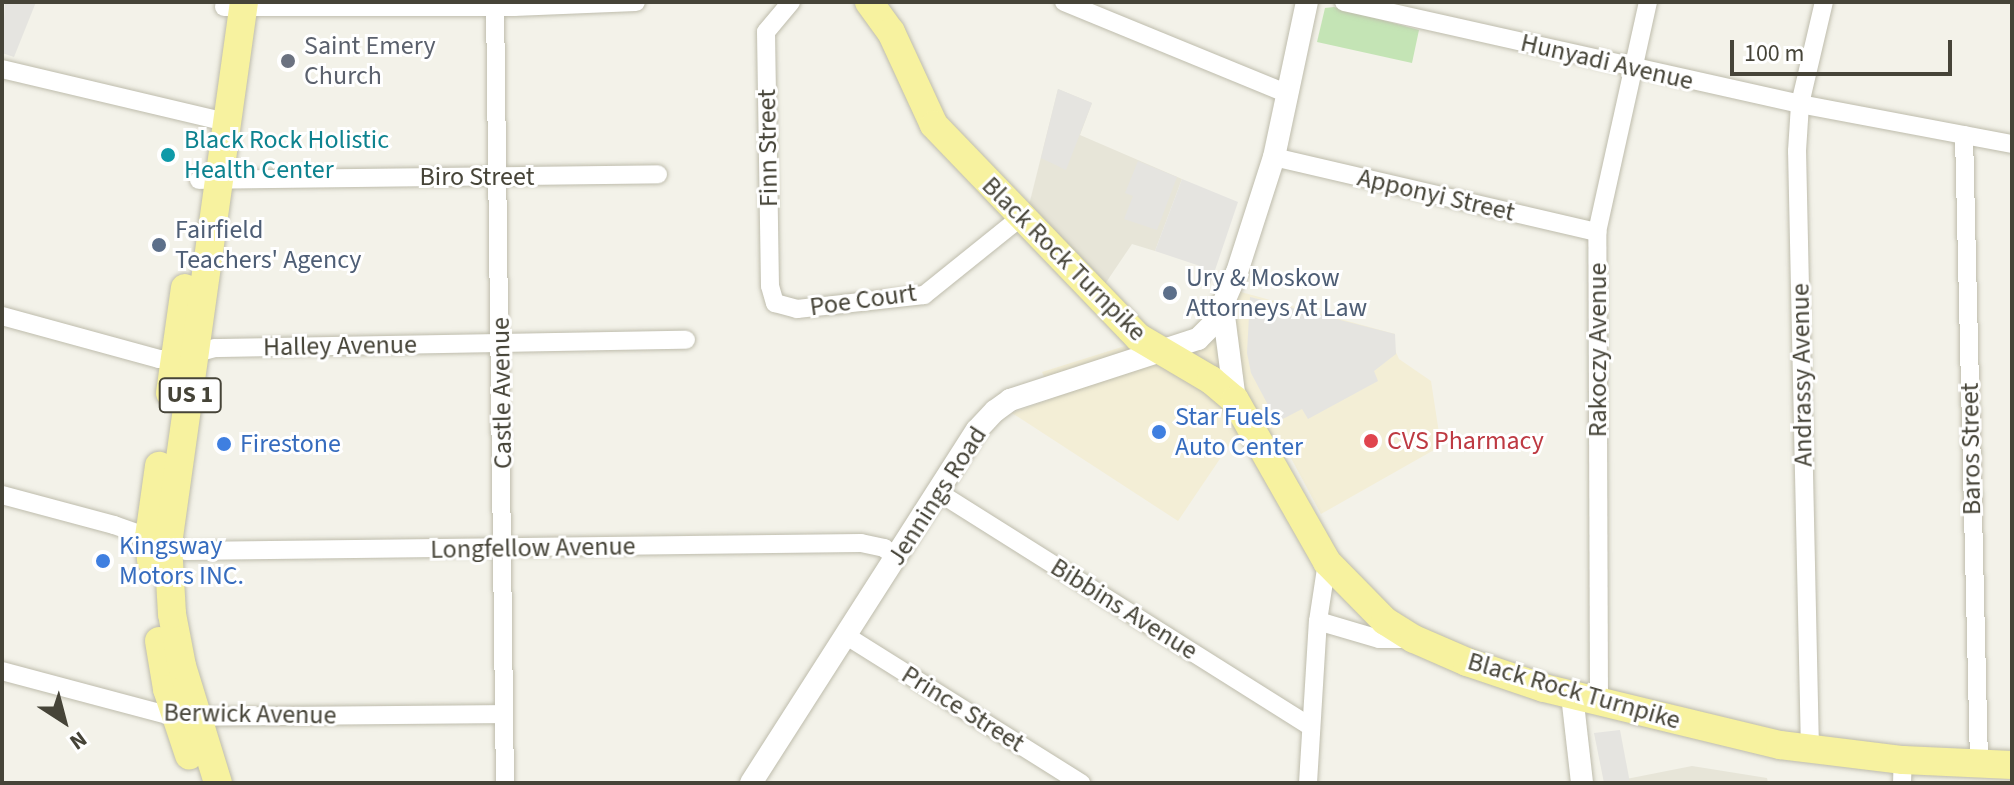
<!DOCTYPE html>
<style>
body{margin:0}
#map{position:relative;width:2014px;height:785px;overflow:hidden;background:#f3f2e9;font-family:"Source Sans 3",sans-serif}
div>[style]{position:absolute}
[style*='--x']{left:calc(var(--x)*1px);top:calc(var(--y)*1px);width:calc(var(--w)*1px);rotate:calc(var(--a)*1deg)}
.residential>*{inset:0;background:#e7e5d8}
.commercial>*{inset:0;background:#f3eed6}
.green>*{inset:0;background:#c4e4b5}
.parking>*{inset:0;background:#e5e4e0}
.roads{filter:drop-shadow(0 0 2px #bebcac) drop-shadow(0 0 2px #bebcac)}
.minor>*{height:18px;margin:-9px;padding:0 9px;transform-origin:9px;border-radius:9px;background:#fff}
.tertiary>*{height:22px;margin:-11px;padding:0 11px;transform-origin:11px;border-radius:11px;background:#fff}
.primary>*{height:28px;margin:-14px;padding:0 14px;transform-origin:14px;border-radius:14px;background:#f7f29f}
.dots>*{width:22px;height:22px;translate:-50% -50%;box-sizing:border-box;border:4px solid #fff;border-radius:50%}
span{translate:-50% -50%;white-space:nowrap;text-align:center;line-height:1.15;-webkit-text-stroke:6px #fff;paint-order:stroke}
.shield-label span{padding:2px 6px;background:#fff;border:2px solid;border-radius:6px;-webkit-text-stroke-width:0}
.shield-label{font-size:24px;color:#464438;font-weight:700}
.worship-label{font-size:26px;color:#5b616d}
.left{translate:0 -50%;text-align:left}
.street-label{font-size:26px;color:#464438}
.culture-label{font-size:26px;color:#0d838f}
.service-label{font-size:26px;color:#4e5e75}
.shop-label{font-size:26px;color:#366cbe}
.health-label{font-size:26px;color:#be3a42}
.frame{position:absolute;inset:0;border:4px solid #464438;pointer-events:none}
.north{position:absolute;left:24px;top:681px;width:80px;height:80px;-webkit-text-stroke:6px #fff;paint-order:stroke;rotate:144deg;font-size:22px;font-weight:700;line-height:32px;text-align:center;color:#464438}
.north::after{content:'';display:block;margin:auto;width:28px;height:36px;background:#464438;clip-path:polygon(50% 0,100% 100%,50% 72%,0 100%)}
.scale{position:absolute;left:1730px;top:40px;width:222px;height:36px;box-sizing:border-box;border:4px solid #464438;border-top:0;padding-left:10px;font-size:24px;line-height:28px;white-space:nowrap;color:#464438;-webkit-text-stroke:6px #fff;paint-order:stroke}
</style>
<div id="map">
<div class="residential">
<i style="clip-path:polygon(1058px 89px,1092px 103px,1080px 135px,1182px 179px,1155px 251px,1132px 244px,1105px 284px,1029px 205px)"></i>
<i style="clip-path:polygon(1692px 766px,1767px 778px,1768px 783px,1606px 783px)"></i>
</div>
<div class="commercial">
<i style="clip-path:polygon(1219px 286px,1395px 334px,1394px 348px,1399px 359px,1431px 381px,1441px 446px,1321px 514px,1278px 434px,1246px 452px,1236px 435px,1178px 521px,1012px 413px,1054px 398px,1042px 372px,1157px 336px,1167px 338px,1188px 331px,1207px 314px)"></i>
</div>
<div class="green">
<i style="clip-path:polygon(1334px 7px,1419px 30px,1412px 63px,1317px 42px,1325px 8px)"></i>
</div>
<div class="parking">
<i style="clip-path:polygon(5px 2px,36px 2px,14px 57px,2px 53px)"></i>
<i style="clip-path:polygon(1058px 89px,1092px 103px,1066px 170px,1041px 158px)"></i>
<i style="clip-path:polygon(1138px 161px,1177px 177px,1157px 230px,1124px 219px,1133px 196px,1125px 193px)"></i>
<i style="clip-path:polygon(1182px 179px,1238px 202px,1209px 288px,1195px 284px,1200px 266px,1155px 251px)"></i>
<i style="clip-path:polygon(1250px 297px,1395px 334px,1396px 354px,1374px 371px,1378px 381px,1308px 419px,1302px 409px,1277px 422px,1251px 373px,1247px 353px)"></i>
<i style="clip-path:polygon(1620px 730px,1630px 783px,1604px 783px,1594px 733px)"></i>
</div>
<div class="roads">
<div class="minor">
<i style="--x:495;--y:2;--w:781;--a:89.27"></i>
<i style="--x:791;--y:2;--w:39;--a:130"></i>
<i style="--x:766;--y:32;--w:254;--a:89.1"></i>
<i style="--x:770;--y:286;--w:18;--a:74"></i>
<i style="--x:775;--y:303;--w:23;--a:15"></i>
<i style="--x:797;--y:309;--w:128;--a:-6.3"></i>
<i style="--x:924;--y:295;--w:124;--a:-38.8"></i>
<i style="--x:1064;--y:2;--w:240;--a:22.3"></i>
<i style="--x:1344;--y:2;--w:467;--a:12.6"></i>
<i style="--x:1800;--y:104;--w:216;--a:10.7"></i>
<i style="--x:224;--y:7;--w:290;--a:0"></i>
<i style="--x:514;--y:7;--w:122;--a:-2.3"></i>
<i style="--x:2;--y:69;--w:231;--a:13.3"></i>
<i style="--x:1964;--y:135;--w:628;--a:88.63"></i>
<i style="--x:1274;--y:157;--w:332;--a:13.1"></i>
<i style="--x:199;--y:180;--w:459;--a:-0.7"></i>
<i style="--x:2;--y:316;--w:163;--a:15.3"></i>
<i style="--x:159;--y:359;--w:16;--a:0"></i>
<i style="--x:175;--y:359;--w:41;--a:-15.4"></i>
<i style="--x:215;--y:348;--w:471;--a:-1"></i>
<i style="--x:938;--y:492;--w:441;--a:32.2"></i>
<i style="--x:2;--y:495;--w:116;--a:15"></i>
<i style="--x:114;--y:525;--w:77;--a:19.6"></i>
<i style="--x:187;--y:551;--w:674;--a:-0.68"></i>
<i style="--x:861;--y:543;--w:24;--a:12"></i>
<i style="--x:884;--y:548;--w:15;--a:37"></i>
<i style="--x:1318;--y:621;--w:64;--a:16.4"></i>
<i style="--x:1379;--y:639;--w:30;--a:0"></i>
<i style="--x:845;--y:635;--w:279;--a:32.1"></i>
<i style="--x:2;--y:671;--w:179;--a:14.9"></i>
<i style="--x:175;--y:717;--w:328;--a:-0.5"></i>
<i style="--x:1599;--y:703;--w:471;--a:-90.2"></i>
<i style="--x:1597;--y:232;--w:236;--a:-77.5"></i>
<i style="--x:1810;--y:750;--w:599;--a:-91.24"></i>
<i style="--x:1797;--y:151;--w:47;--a:-86.3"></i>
<i style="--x:1800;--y:104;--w:105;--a:-76.8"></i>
<i style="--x:1308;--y:783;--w:162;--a:-86.5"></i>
<i style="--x:1318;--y:621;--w:60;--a:-81.3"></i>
<i style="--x:1902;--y:783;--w:23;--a:-88"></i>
</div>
<div class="tertiary">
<i style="--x:1223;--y:308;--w:93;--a:82.6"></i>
<i style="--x:1572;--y:695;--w:89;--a:83.5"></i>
<i style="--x:751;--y:783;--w:419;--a:-57.4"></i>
<i style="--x:977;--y:430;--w:26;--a:-47"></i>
<i style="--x:995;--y:411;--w:19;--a:-36"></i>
<i style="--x:1010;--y:400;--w:198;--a:-18"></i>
<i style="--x:1198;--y:339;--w:24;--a:-45"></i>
<i style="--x:1215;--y:322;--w:55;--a:-66.3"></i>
<i style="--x:1237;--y:272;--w:121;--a:-72.2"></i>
<i style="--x:1274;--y:157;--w:158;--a:-78"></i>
</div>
<div class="primary">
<i style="--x:869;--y:2;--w:37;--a:54"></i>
<i style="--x:891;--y:32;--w:102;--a:65.2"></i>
<i style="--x:934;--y:125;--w:294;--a:46.1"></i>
<i style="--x:1138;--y:337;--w:85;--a:30.5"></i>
<i style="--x:1211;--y:380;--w:31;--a:40"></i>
<i style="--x:1235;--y:400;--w:186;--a:60.4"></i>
<i style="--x:1327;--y:562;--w:83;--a:45.5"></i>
<i style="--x:1385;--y:621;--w:34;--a:32"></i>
<i style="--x:1414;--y:639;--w:58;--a:23.5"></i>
<i style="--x:1467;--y:662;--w:81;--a:18.7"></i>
<i style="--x:1544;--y:688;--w:243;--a:13.6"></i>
<i style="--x:1780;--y:745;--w:124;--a:7"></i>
<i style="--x:1903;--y:760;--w:109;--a:2.6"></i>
<i style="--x:170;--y:393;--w:106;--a:-81.9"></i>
<i style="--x:151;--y:560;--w:23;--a:-95"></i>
<i style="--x:149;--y:537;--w:72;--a:-82"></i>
<i style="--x:159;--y:641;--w:49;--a:80.5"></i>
<i style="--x:167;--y:689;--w:70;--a:71.6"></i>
<i style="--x:218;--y:783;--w:122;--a:-107.1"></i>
<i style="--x:182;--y:666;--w:53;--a:-100.9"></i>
<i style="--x:172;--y:614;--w:70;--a:-93.3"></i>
<i style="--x:168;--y:544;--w:547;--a:-82.02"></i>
</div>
</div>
<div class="dots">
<i style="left:288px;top:61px;background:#6b7280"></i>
<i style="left:168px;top:155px;background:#0f9aa8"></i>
<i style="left:159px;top:245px;background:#5c6f8a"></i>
<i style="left:1170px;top:293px;background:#5c6f8a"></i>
<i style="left:1159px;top:432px;background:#3f7fe0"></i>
<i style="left:1371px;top:441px;background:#e0444e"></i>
<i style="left:224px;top:444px;background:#3f7fe0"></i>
<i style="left:103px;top:561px;background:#3f7fe0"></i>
</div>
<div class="shield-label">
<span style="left:190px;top:395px">US 1</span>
</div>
<div class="worship-label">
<span class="left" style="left:304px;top:61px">Saint Emery<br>Church</span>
</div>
<div class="street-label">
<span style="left:1607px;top:62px;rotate:13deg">Hunyadi Avenue</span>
<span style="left:768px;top:148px;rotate:-91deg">Finn Street</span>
<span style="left:477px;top:177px">Biro Street</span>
<span style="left:1436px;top:195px;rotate:13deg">Apponyi Street</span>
<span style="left:1064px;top:259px;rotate:45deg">Black Rock Turnpike</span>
<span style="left:863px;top:300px;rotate:-8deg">Poe Court</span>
<span style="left:340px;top:346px;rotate:-1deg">Halley Avenue</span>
<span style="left:1598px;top:350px;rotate:-90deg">Rakoczy Avenue</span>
<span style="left:1802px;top:375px;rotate:-91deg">Andrassy Avenue</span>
<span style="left:502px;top:393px;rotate:-91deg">Castle Avenue</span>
<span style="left:1971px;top:449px;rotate:-91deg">Baros Street</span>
<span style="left:937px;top:496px;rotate:-57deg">Jennings Road</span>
<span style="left:533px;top:548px;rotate:-1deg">Longfellow Avenue</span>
<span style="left:1124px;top:609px;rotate:32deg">Bibbins Avenue</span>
<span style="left:1574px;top:691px;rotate:16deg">Black Rock Turnpike</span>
<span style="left:963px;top:709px;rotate:32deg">Prince Street</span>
<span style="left:250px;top:714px;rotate:1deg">Berwick Avenue</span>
</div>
<div class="culture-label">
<span class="left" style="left:184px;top:155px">Black Rock Holistic<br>Health Center</span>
</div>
<div class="service-label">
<span class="left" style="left:175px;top:245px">Fairfield<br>Teachers' Agency</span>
<span class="left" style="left:1186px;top:293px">Ury &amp; Moskow<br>Attorneys At Law</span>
</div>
<div class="shop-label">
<span class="left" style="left:1175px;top:432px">Star Fuels<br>Auto Center</span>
<span class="left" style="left:240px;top:444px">Firestone</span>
<span class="left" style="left:119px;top:561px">Kingsway<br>Motors INC.</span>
</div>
<div class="health-label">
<span class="left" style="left:1387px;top:441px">CVS Pharmacy</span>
</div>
<div class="frame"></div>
<div class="north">N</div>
<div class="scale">100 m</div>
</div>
